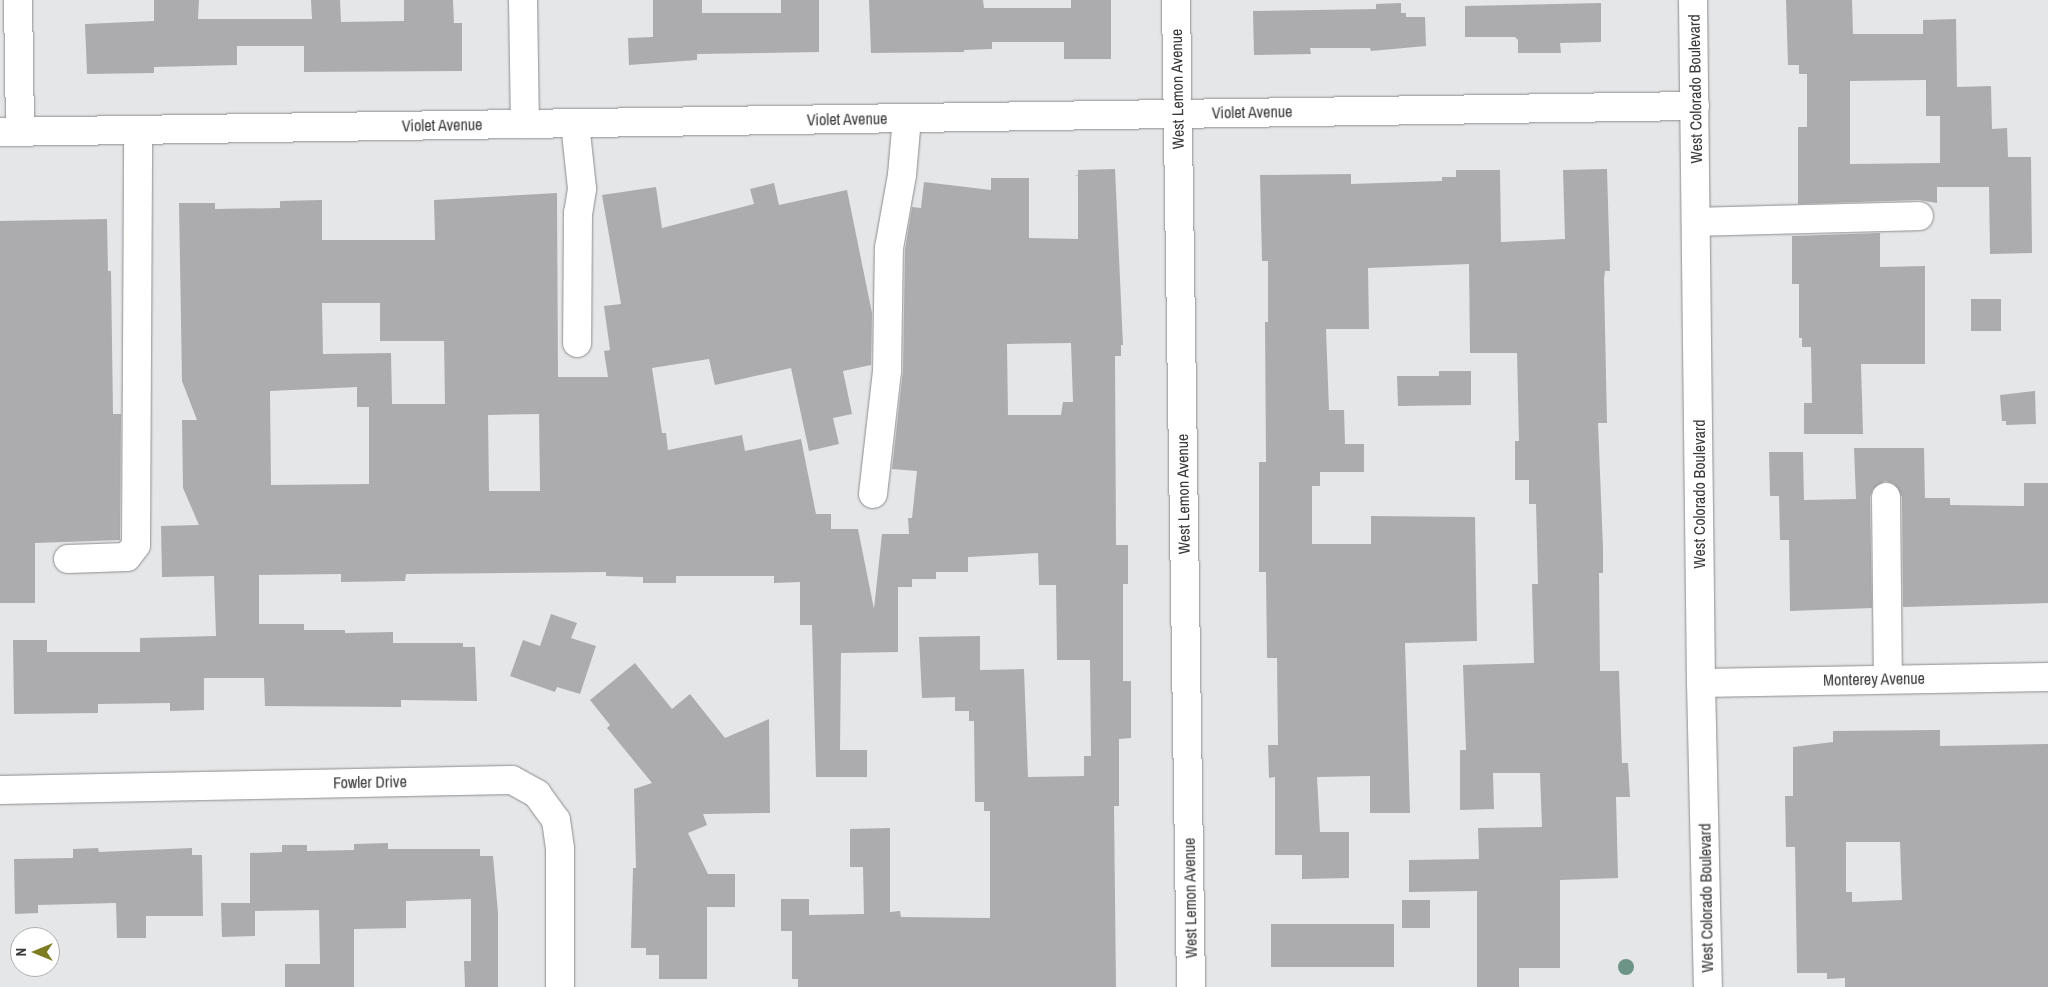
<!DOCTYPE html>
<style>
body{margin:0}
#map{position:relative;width:2048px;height:987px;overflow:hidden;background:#e5e6e8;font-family:"Archivo Narrow",sans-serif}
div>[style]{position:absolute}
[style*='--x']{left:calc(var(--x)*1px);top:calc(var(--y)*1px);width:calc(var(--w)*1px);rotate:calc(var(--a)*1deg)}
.building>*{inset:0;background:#acacae;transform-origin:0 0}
.roads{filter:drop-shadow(0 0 1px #8c8d8e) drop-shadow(0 0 1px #8c8d8e)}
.minor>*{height:28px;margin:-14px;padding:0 14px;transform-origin:14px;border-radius:14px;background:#fff}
.trees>*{width:16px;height:16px;margin:-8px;border-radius:50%;background:#6e9487}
span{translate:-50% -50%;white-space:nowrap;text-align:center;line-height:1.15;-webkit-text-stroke:4.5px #fff;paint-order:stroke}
.street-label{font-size:16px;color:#39393a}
.north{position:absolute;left:10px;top:927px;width:50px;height:50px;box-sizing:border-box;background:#fff;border:1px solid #b0b0b0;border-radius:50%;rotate:270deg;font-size:14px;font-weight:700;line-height:20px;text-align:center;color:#39393a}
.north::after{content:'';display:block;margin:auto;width:18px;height:22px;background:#7d7c23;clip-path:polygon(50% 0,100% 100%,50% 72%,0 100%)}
</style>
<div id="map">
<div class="building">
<i style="clip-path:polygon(154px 0,199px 0,198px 19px,312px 19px,311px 0,340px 0,341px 22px,404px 21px,404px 0,453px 0,454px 23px,462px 23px,462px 71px,304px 72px,304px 46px,237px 46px,237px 65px,154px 67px,154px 73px,87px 74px,85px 24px,154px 21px)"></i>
<i style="clip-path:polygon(653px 0,702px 0,702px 13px,781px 13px,781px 0,819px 0,819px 52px,697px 54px,697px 60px,629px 65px,628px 38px,653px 37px)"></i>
<i style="clip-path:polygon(869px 0,983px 0,984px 8px,1071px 8px,1071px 0,1111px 0,1111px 59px,1064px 59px,1064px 42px,992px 42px,992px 49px,964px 50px,964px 52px,871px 53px)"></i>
<i style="clip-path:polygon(evenodd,1786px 0,1852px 0,1853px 34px,1923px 34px,1923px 20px,1956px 19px,1957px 87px,1991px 86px,1992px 129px,2007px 128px,2008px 157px,2031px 157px,2032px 253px,1990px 254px,1989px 187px,1937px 187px,1937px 203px,1919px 200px,1798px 204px,1798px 127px,1807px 127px,1807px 74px,1799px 74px,1799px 65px,1788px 65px,1786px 0,1926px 80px,1926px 116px,1940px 116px,1940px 163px,1850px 164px,1850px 81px,1926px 80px)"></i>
<i style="clip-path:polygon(1401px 3px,1401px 13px,1406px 13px,1406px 17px,1425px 17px,1426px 46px,1371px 51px,1370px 48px,1310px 48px,1311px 54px,1254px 55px,1253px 11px,1376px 9px,1376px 4px)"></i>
<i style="clip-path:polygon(1601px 3px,1601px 42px,1560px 43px,1561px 53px,1518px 53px,1518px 40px,1515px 37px,1465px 37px,1465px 6px)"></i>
<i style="clip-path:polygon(evenodd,1115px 169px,1123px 345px,1121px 345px,1121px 356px,1115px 356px,1116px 545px,1128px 545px,1128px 584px,1123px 584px,1123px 681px,1131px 681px,1131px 738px,1119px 739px,1119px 806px,1114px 806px,1116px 987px,798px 987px,798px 979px,792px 979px,792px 931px,781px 931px,781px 899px,809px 899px,809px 915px,864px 914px,863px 867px,850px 867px,850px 829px,890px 828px,890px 912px,900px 911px,901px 917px,990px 918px,990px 811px,984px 811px,984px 802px,975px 802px,974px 721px,969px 721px,969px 711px,955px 711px,955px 697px,922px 698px,919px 637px,980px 636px,980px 670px,1024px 669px,1028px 777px,1084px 776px,1084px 756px,1091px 756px,1090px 660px,1057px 660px,1056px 585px,1039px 585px,1038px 553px,968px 557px,968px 572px,936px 572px,936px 579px,912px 579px,912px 587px,898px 587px,898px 652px,841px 653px,840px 750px,867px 750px,867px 777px,816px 777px,812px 625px,800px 625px,800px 582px,774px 583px,774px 576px,676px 576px,676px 583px,643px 583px,643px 577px,606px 576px,606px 572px,406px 574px,405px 581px,341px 582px,341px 574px,259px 575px,259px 624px,304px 624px,304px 630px,345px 630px,345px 633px,393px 632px,393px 643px,463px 643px,463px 647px,475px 647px,477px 701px,401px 700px,401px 707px,265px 706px,264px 678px,204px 678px,204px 710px,170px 711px,170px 703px,98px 704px,98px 713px,14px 714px,13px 640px,47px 640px,47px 652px,140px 652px,140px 638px,216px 636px,214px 576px,162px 577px,161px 526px,199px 525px,183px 488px,182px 420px,197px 420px,182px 381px,179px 203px,215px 203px,215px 209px,280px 208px,280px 201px,322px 200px,322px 240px,435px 240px,434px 200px,557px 193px,558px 377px,608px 377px,604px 351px,610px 350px,604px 306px,621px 304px,602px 195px,656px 187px,662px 228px,754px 204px,750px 189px,774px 183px,779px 205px,847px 190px,872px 313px,871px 365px,843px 371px,852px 414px,833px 418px,839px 444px,809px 451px,791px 368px,715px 385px,709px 359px,652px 368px,662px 433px,666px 433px,668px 450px,742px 435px,745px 451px,801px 439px,816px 514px,831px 514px,831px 529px,858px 529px,874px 609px,882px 534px,909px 534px,908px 518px,912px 518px,917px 471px,892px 469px,903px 371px,905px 250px,912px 207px,921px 208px,924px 182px,991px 190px,991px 178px,1029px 178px,1029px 238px,1078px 239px,1078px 170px,1115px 169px,322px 303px,380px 303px,380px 341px,444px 341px,445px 404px,392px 404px,391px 353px,323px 354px,322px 303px,1115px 169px,1071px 343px,1073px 402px,1063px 402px,1061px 415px,1008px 415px,1007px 344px,1071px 343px,1115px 169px,357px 387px,357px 407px,369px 407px,369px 484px,271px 485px,270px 391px,357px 387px,1115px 169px,539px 414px,540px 491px,489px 491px,488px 415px,539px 414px)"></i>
<i style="clip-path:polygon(1607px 169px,1610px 271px,1605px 271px,1604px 279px,1607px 423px,1598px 423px,1603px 548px,1603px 573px,1599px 573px,1600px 671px,1619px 671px,1622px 763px,1628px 763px,1630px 797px,1616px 797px,1618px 878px,1560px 880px,1560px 968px,1519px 968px,1519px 987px,1477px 987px,1477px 891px,1409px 892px,1409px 860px,1479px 859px,1478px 828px,1542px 827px,1540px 773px,1493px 773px,1494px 809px,1460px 810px,1460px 750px,1466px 750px,1463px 665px,1534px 663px,1532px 584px,1538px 584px,1536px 504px,1529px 504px,1529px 480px,1515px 480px,1515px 441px,1519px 441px,1517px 353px,1470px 353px,1469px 264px,1368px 268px,1369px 329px,1326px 329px,1329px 410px,1344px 410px,1345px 444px,1364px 444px,1364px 472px,1320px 472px,1320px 486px,1312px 486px,1312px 544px,1371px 544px,1371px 516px,1475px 517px,1477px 641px,1405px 643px,1410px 813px,1370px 813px,1370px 776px,1317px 777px,1320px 832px,1349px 832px,1349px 878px,1302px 879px,1302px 855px,1275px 855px,1275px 777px,1269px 778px,1268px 745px,1278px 745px,1277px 658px,1267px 658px,1266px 572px,1259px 572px,1259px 462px,1266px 462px,1265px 322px,1268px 322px,1268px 261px,1262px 261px,1260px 175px,1351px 174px,1351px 184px,1442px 181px,1442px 177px,1456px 177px,1456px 170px,1500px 170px,1501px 242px,1565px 239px,1563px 170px)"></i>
<i style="clip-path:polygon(107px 219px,108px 271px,111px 271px,113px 414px,121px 414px,120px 540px,35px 543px,35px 603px,0 603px,0 221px)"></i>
<i style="clip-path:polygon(1880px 233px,1880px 267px,1925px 266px,1925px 364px,1861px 364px,1863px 434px,1804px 434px,1804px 403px,1812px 403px,1811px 347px,1802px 347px,1802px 338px,1799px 338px,1799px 284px,1792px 284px,1792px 236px)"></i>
<i style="left:1971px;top:299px;width:30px;height:32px"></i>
<i style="clip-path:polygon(1439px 371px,1471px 371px,1471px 405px,1398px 406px,1397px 376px,1439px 376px)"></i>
<i style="clip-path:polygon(2035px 391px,2036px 424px,2006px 425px,2006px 421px,2002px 421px,2000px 395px)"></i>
<i style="clip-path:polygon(1854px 448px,1924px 448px,1925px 498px,1950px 498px,1950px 505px,2024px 506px,2024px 483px,2048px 483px,2048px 603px,1903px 607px,1902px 497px,1894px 484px,1885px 481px,1873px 489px,1870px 497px,1872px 608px,1790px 611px,1789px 540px,1780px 540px,1779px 496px,1770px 496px,1769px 452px,1803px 452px,1804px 500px,1856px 499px)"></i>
<i style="clip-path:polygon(551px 614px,577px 623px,571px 638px,596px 646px,580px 694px,557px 687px,555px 692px,510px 676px,523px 640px,540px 646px)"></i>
<i style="clip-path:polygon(635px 663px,672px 709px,690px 694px,725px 738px,769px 719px,770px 813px,703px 814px,707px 825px,688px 833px,708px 874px,735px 874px,735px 907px,707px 907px,707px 979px,659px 979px,659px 955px,646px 955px,646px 948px,631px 948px,633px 868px,636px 868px,634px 789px,652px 783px,607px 728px,610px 725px,590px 700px)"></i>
<i style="clip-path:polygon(evenodd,1940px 730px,1940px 746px,2048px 744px,2048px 987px,1845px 987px,1845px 978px,1827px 979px,1827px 973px,1797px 973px,1795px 847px,1786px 847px,1785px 796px,1793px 796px,1793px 747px,1833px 742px,1833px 731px,1940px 730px,1846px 842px,1900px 842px,1902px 900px,1852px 902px,1852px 892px,1846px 892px,1846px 842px)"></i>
<i style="clip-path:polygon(388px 843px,388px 849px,480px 849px,480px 856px,493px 856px,498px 913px,498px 987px,465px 987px,464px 961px,471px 961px,471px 899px,406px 901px,406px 928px,354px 929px,354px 987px,285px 987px,285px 964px,320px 964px,319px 910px,255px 911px,255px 936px,222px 937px,221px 903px,250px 903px,250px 853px,282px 852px,282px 845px,307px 845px,307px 851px,354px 850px,354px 844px)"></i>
<i style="clip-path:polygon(98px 848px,99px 852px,192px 848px,192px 855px,202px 855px,203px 916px,146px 916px,146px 938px,117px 938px,116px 903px,38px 905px,38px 913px,15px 914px,14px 859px,73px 858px,73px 849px)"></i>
<i style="left:1402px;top:900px;width:28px;height:28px"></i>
<i style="left:1394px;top:924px;width:43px;height:123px;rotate:90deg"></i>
</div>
<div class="roads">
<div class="minor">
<i style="--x:18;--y:0;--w:132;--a:89.1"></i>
<i style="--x:523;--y:0;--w:124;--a:89.1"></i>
<i style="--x:1176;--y:0;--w:987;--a:89.13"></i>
<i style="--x:1693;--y:0;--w:683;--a:89.33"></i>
<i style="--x:1701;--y:683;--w:304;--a:88.7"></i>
<i style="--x:575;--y:123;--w:66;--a:83.9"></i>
<i style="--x:582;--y:189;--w:24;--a:99"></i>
<i style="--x:578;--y:213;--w:130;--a:90.4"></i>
<i style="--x:0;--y:132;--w:1695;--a:-0.88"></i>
<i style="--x:1696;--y:222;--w:223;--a:-1.5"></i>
<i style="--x:873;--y:494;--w:124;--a:-83.5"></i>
<i style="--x:887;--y:371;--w:123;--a:-89.1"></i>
<i style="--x:889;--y:248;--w:74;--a:-79.9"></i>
<i style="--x:902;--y:175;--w:57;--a:-85"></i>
<i style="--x:1886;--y:497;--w:182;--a:89.4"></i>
<i style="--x:68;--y:559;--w:59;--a:-1.9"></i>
<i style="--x:127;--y:557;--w:15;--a:-53"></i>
<i style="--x:136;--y:545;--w:415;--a:-89.7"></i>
<i style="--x:1701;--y:683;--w:347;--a:-1"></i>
<i style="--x:0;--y:790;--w:512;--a:-1.12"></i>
<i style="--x:512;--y:780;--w:29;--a:29"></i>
<i style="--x:537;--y:794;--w:32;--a:54"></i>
<i style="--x:556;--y:820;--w:29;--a:82"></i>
<i style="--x:560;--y:849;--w:138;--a:90"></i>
</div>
</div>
<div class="trees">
<i style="left:1626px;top:967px"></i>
</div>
<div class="street-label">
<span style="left:1177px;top:89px;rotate:-91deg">West Lemon Avenue</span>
<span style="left:1695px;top:89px;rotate:-91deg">West Colorado Boulevard</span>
<span style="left:1252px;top:112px;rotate:-1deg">Violet Avenue</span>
<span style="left:847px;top:119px;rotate:-1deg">Violet Avenue</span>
<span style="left:442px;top:125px;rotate:-1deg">Violet Avenue</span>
<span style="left:1183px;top:494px;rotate:-91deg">West Lemon Avenue</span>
<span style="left:1699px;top:494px;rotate:-90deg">West Colorado Boulevard</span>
<span style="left:1874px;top:679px;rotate:-1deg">Monterey Avenue</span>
<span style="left:370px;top:782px;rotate:-1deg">Fowler Drive</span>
<span style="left:1190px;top:898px;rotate:-91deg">West Lemon Avenue</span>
<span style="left:1706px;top:898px;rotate:-91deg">West Colorado Boulevard</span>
</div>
<div class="north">N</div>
</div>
